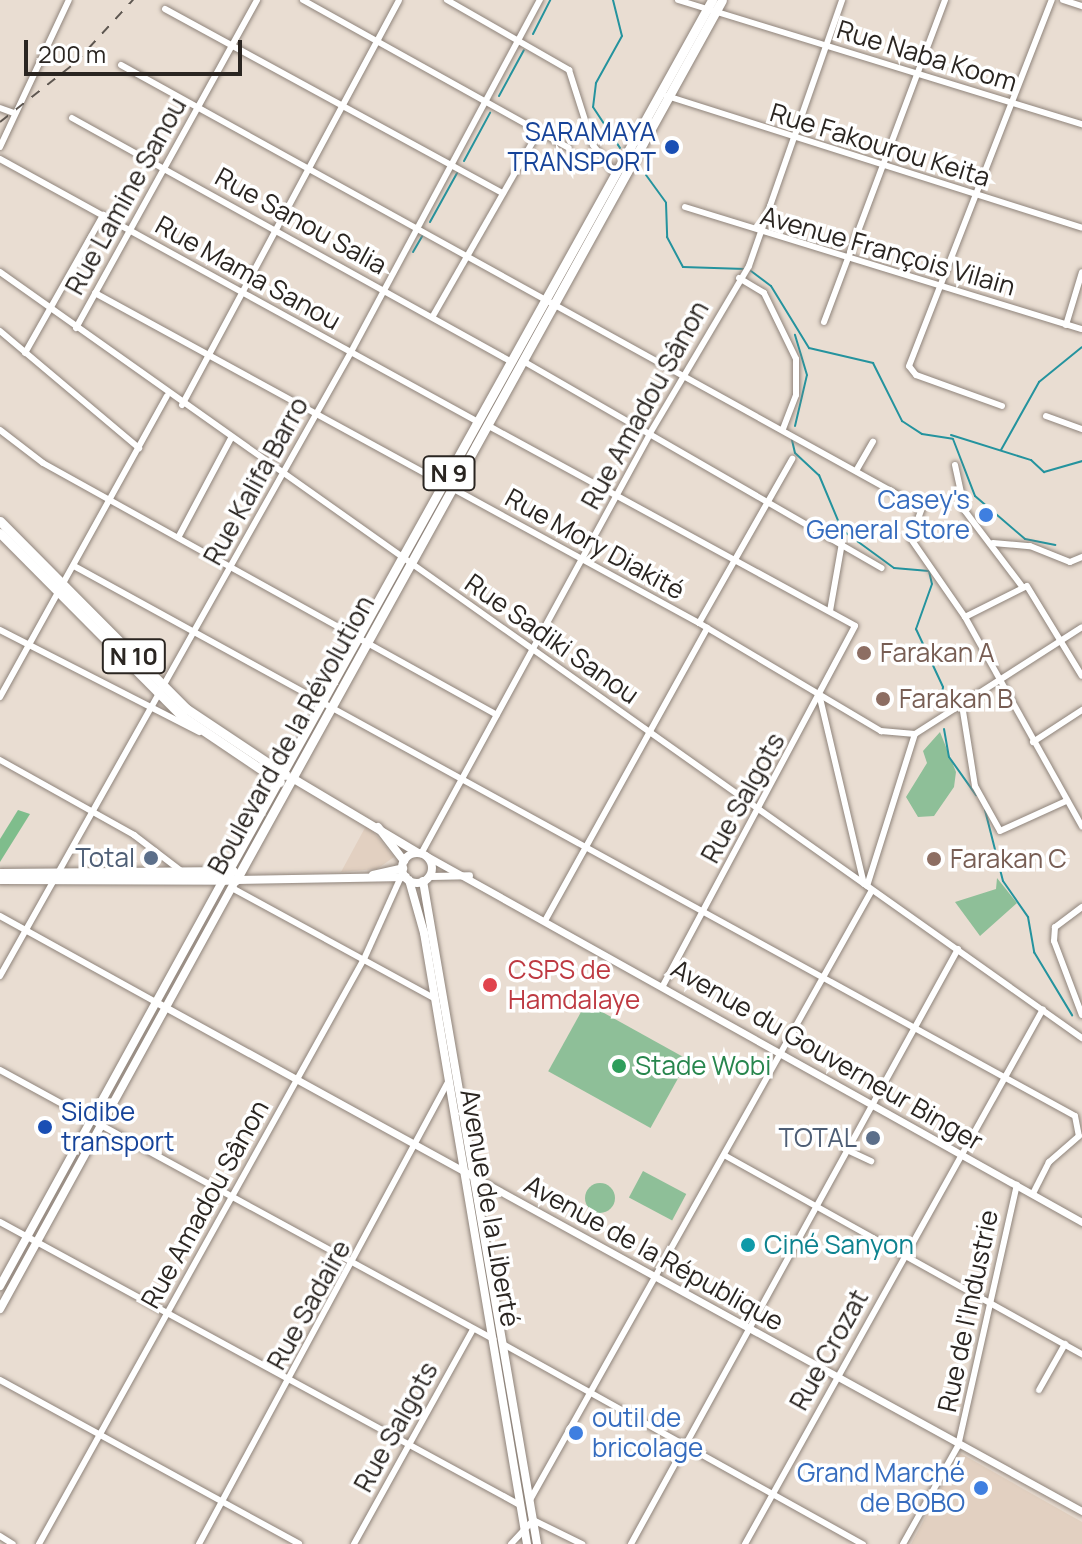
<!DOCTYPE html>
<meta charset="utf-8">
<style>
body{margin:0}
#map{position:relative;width:1082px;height:1544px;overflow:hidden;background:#e9ddd2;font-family:Manrope,sans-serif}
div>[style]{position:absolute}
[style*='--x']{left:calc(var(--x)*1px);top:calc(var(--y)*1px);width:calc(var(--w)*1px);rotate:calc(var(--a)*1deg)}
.built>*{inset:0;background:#e2d0c1}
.green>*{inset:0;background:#8ebf98;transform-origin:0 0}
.round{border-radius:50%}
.forest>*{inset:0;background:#7fbd8c}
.stream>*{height:2px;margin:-1px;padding:0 1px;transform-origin:1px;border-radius:1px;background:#24939e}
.roads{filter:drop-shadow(0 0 2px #8f847b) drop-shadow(0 0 2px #8f847b)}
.minor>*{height:6px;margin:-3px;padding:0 3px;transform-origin:3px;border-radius:3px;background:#fff}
.tertiary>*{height:7px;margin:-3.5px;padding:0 3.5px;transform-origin:3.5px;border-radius:3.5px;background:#fff}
.secondary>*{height:8px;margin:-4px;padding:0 4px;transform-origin:4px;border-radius:4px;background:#fff}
.secondary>.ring{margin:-4px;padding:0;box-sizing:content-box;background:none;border:8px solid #fff;border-radius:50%}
.primary>*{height:9px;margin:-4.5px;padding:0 4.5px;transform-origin:4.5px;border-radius:4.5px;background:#fff}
.rail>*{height:2px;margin-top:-1px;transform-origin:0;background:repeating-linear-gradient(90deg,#5d5650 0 10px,transparent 0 20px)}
.dots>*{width:22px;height:22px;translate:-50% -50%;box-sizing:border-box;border:4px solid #fff;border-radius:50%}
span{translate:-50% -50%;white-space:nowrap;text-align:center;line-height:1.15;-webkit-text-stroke:7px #fff;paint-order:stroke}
.shield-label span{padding:2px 6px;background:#fff;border:2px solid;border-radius:6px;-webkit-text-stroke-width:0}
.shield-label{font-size:24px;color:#2a2521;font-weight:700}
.street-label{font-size:26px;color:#2a2521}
.transit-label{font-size:26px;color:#164399}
.right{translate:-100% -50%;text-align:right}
.left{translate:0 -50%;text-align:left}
.shop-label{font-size:26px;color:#366cbe}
.education-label{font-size:26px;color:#785e54}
.service-label{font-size:26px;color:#4e5e75}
.health-label{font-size:26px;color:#be3a42}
.leisure-label{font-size:26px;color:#27864d}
.culture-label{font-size:26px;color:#0d838f}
.scale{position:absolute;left:24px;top:40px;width:218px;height:36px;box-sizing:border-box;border:4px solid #2a2521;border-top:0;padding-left:10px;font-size:24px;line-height:28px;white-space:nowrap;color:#2a2521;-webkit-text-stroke:6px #fff;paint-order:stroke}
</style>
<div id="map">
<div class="built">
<i style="clip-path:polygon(367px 824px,394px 857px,377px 869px,341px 872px)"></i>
<i style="clip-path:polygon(960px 1453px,1082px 1522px,1082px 1544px,911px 1544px)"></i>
</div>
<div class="green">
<i style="clip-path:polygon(940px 732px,956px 772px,954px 787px,934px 816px,918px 817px,906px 797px,927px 763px,923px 751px)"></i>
<i style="clip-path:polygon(997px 878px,1017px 903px,980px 936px,955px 902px,996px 889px)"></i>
<i style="left:586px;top:1003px;width:117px;height:78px;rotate:29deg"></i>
<i style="left:643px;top:1171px;width:49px;height:30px;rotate:28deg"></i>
<i class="round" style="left:585px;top:1183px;width:30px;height:30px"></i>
</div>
<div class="forest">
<i style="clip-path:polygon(18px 810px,30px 814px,0 862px,0 839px)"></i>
</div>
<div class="stream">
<i style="--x:613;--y:0;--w:37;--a:76"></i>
<i style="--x:622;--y:36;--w:54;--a:119"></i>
<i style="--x:596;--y:83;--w:24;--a:97"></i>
<i style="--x:593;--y:107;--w:49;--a:56.6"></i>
<i style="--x:533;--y:34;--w:38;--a:-63"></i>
<i style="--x:499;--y:96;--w:52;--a:-61.5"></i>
<i style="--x:464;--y:161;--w:55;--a:-61.6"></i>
<i style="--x:646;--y:175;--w:34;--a:54"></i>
<i style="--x:666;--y:203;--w:34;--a:88"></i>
<i style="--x:667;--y:237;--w:34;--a:62"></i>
<i style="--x:683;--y:267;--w:62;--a:1.8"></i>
<i style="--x:430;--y:222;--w:56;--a:-61.1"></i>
<i style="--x:413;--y:252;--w:20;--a:-60"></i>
<i style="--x:751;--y:271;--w:25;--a:37"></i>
<i style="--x:771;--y:286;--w:73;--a:58.5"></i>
<i style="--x:809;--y:348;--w:66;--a:13.2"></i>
<i style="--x:873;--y:363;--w:65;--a:63.4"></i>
<i style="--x:902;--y:421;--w:24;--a:33"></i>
<i style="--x:922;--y:434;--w:31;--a:9"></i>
<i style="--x:953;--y:439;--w:61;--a:68.9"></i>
<i style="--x:975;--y:496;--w:66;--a:40.7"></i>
<i style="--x:1025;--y:539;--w:31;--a:11"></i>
<i style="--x:795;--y:426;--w:52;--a:-76.8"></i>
<i style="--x:807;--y:375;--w:42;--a:-106.7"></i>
<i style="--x:951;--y:435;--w:84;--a:17.4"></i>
<i style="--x:1031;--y:460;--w:18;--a:43"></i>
<i style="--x:1044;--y:472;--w:40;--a:-16"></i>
<i style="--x:792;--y:440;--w:13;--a:77"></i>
<i style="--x:795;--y:453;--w:33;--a:43"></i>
<i style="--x:819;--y:475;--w:60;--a:67.3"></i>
<i style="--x:842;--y:530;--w:64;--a:36.2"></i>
<i style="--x:894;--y:568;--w:35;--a:5"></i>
<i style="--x:929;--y:571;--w:13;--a:77"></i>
<i style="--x:932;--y:584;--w:48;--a:109.6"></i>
<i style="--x:916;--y:629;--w:64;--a:65"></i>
<i style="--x:943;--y:687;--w:21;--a:98"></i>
<i style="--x:1001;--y:450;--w:78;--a:-60.8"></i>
<i style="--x:1039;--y:382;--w:55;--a:-39.1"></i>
<i style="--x:944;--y:729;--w:28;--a:80"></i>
<i style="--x:949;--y:757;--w:47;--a:54.6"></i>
<i style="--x:985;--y:810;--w:73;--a:75.8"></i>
<i style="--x:1003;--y:881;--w:44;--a:55.2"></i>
<i style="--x:1028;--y:917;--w:36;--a:80"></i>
<i style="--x:1034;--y:952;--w:74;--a:58.9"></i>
</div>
<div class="roads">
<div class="minor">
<i style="--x:303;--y:0;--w:304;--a:29.1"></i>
<i style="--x:447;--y:0;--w:141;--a:29.8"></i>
<i style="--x:569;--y:70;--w:79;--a:72.3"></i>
<i style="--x:593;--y:145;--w:34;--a:52"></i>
<i style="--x:678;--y:0;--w:423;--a:17.1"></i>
<i style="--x:1063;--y:0;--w:20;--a:18"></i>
<i style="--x:165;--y:9;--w:385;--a:28.6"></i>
<i style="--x:121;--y:65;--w:915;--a:28.95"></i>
<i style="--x:922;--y:508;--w:33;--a:110"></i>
<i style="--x:911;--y:539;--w:95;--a:55.3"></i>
<i style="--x:965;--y:617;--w:240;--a:60.8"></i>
<i style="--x:667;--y:96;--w:435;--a:17.6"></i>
<i style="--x:0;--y:108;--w:15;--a:20"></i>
<i style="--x:72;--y:118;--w:501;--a:29.02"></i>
<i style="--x:0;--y:147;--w:162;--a:-64.9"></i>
<i style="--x:0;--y:159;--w:546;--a:28.82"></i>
<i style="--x:685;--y:207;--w:415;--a:17.1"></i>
<i style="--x:0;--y:272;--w:1326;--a:35.3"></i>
<i style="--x:739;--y:278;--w:29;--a:31"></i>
<i style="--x:764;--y:293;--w:73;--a:64.1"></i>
<i style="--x:796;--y:359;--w:36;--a:90"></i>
<i style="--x:796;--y:395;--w:36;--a:111"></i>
<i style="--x:95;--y:293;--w:688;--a:28.65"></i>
<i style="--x:699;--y:623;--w:212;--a:30.7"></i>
<i style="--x:881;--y:731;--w:34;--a:5"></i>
<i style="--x:915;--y:734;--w:198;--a:-32.6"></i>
<i style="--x:433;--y:316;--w:213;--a:-60.2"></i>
<i style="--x:824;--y:322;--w:344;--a:-69.4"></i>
<i style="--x:1066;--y:325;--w:55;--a:-73.2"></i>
<i style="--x:76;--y:328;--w:375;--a:-61.1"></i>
<i style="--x:0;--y:331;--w:182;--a:40.1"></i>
<i style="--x:25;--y:353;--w:159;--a:-60.5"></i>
<i style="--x:523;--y:361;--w:414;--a:30"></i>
<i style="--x:182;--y:405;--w:459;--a:-61.8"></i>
<i style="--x:1002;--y:406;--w:91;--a:-160.2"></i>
<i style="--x:916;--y:375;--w:11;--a:-128"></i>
<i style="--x:909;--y:366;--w:393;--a:-68.7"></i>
<i style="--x:1046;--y:416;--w:38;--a:20"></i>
<i style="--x:487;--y:425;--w:419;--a:28.6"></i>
<i style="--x:855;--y:626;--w:407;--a:118.1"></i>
<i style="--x:0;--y:430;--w:54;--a:37.5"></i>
<i style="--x:43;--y:463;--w:519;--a:29.03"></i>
<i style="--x:955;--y:465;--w:47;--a:77.7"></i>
<i style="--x:965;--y:511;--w:93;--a:52.9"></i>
<i style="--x:856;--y:471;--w:34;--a:-60"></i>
<i style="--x:179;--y:536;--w:111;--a:-62"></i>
<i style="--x:993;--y:543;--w:37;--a:5"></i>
<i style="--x:1030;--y:546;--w:43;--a:21.8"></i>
<i style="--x:1070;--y:562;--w:13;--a:-23"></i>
<i style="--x:74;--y:566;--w:1142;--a:28.79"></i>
<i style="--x:1075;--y:1116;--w:20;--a:79"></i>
<i style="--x:1079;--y:1136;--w:40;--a:139"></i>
<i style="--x:1049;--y:1162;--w:36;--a:117"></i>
<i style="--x:830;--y:611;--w:69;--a:-80"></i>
<i style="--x:965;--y:617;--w:69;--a:-26.6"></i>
<i style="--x:1027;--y:586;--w:105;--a:58.6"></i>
<i style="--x:699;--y:623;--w:189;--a:-60.4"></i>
<i style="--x:0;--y:630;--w:224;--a:27.1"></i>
<i style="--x:0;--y:697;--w:344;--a:-61"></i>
<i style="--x:820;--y:698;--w:191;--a:76.7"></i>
<i style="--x:962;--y:705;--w:82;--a:80.9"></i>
<i style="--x:975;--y:786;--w:51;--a:60.9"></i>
<i style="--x:1000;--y:831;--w:72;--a:-24.4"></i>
<i style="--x:1033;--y:742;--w:59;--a:-33.1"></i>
<i style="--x:0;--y:760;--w:154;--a:29.2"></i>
<i style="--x:134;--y:835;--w:58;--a:37.3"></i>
<i style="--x:421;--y:854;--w:477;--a:-61.4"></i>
<i style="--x:649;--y:435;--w:196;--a:-59.4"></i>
<i style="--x:749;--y:266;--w:282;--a:-70.7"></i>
<i style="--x:867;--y:886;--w:159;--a:-72.5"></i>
<i style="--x:232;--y:888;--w:230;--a:28.6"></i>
<i style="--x:1082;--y:907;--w:34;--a:143"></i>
<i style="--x:1055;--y:927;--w:14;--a:94"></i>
<i style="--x:1054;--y:941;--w:79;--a:69.3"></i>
<i style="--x:0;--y:916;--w:178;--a:28.9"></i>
<i style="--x:546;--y:919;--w:333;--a:-61"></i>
<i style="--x:0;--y:976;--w:716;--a:-60.64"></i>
<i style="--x:351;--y:352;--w:400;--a:-61.8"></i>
<i style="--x:0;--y:1070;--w:562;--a:28.62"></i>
<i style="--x:845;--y:1149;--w:29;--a:25"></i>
<i style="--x:724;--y:1155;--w:410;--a:29.1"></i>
<i style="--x:0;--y:1222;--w:592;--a:28.56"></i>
<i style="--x:503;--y:1344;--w:412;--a:29.1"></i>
<i style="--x:0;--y:1380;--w:341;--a:28.7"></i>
<i style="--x:1039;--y:1390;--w:53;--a:-60.5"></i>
<i style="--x:530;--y:1500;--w:699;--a:-60.72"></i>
<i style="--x:0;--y:1536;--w:15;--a:32"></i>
<i style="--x:39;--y:1544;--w:669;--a:-60.95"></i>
<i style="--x:364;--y:959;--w:88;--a:-65.8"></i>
<i style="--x:199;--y:1544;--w:525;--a:-61.68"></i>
<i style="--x:354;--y:1544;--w:246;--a:-61"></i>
<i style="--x:511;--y:1544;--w:33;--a:-47"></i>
<i style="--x:533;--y:1520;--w:55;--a:26.1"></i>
<i style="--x:631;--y:1544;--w:679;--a:-61.21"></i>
<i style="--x:745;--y:1544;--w:612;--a:-60.88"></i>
<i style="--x:903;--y:1544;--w:112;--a:-60.7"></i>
<i style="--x:958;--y:1446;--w:268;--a:-77.3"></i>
</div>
<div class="tertiary">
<i style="--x:425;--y:855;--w:753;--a:29.19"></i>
<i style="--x:430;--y:876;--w:39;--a:-1"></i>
<i style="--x:156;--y:1002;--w:1057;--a:28.8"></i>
</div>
<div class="secondary">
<i style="--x:294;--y:779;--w:144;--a:30.8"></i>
<i style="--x:378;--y:827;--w:43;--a:52.6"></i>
<i class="ring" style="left:402px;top:853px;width:22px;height:22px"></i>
<i style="--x:373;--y:875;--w:31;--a:-13"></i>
<i style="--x:409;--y:880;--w:55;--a:74.2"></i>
<i style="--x:424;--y:933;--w:620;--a:80.43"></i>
<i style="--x:423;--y:881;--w:673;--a:80.24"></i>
<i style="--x:0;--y:1286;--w:463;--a:-61.2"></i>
<i style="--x:0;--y:1309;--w:490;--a:-61.2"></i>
<i style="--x:236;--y:880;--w:170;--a:-1"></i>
</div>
<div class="primary">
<i style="--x:0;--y:521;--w:265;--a:45.2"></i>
<i style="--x:187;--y:709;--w:119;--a:33.7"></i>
<i style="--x:0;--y:533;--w:258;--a:45.2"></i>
<i style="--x:182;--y:716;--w:118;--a:34"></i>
<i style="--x:0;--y:873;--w:233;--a:-0.5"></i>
<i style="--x:0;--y:879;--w:236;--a:0.2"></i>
<i style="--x:236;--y:880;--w:1005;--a:-61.09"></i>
<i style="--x:223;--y:880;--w:1007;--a:-60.94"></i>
</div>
</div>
<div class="rail">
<i style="--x:0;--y:122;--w:95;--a:-38.2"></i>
<i style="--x:75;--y:63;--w:86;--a:-47.4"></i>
</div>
<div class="dots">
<i style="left:672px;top:147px;background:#1a4fb4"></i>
<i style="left:986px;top:515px;background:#3f7fe0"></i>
<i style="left:864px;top:653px;background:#8d6e63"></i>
<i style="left:883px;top:699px;background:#8d6e63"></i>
<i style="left:151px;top:858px;background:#5c6f8a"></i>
<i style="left:934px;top:859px;background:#8d6e63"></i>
<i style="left:490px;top:985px;background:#e0444e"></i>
<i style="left:619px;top:1066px;background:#2e9e5b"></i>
<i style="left:45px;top:1127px;background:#1a4fb4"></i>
<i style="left:873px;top:1138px;background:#5c6f8a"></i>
<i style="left:748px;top:1245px;background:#0f9aa8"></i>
<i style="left:576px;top:1433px;background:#3f7fe0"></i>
<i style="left:981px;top:1488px;background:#3f7fe0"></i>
</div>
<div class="shield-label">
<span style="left:449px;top:473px">N 9</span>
<span style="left:134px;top:656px">N 10</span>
</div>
<div class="street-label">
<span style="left:927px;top:56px;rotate:17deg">Rue Naba Koom</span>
<span style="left:880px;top:145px;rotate:17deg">Rue Fakourou Keita</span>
<span style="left:126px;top:196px;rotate:-61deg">Rue Lamine Sanou</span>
<span style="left:301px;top:221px;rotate:29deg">Rue Sanou Salia</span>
<span style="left:888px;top:251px;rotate:16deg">Avenue François Vilain</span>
<span style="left:248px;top:273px;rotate:29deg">Rue Mama Sanou</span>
<span style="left:645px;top:405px;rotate:-61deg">Rue Amadou Sânon</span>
<span style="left:256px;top:481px;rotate:-61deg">Rue Kalifa Barro</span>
<span style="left:595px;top:544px;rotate:29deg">Rue Mory Diakité</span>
<span style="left:552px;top:639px;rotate:35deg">Rue Sadiki Sanou</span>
<span style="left:291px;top:735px;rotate:-61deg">Boulevard de la Révolution</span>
<span style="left:743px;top:798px;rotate:-61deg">Rue Salgots</span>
<span style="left:827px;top:1055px;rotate:30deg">Avenue du Gouverneur Binger</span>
<span style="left:205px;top:1204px;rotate:-61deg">Rue Amadou Sânon</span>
<span style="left:490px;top:1208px;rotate:80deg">Avenue de la Liberté</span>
<span style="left:654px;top:1253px;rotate:29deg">Avenue de la République</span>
<span style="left:309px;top:1305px;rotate:-61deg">Rue Sadaire</span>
<span style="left:968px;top:1311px;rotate:-78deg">Rue de l'Industrie</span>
<span style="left:829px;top:1350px;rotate:-61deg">Rue Crozat</span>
<span style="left:396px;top:1427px;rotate:-61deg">Rue Salgots</span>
</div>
<div class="transit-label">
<span class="right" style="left:656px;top:147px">SARAMAYA<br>TRANSPORT</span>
<span class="left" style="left:61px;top:1127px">Sidibe<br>transport</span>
</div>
<div class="shop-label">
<span class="right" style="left:970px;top:515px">Casey's<br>General Store</span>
<span class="left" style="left:592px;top:1433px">outil de<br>bricolage</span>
<span class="right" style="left:965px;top:1488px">Grand Marché<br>de BOBO</span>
</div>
<div class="education-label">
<span class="left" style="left:880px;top:653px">Farakan A</span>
<span class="left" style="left:899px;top:699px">Farakan B</span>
<span class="left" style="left:950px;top:859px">Farakan C</span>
</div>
<div class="service-label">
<span class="right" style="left:135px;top:858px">Total</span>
<span class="right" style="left:857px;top:1138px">TOTAL</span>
</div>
<div class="health-label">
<span class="left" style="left:508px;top:985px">CSPS de<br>Hamdalaye</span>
</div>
<div class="leisure-label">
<span class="left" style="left:635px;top:1066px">Stade Wobi</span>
</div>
<div class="culture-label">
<span class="left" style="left:764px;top:1245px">Ciné Sanyon</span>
</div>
<div class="scale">200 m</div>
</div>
